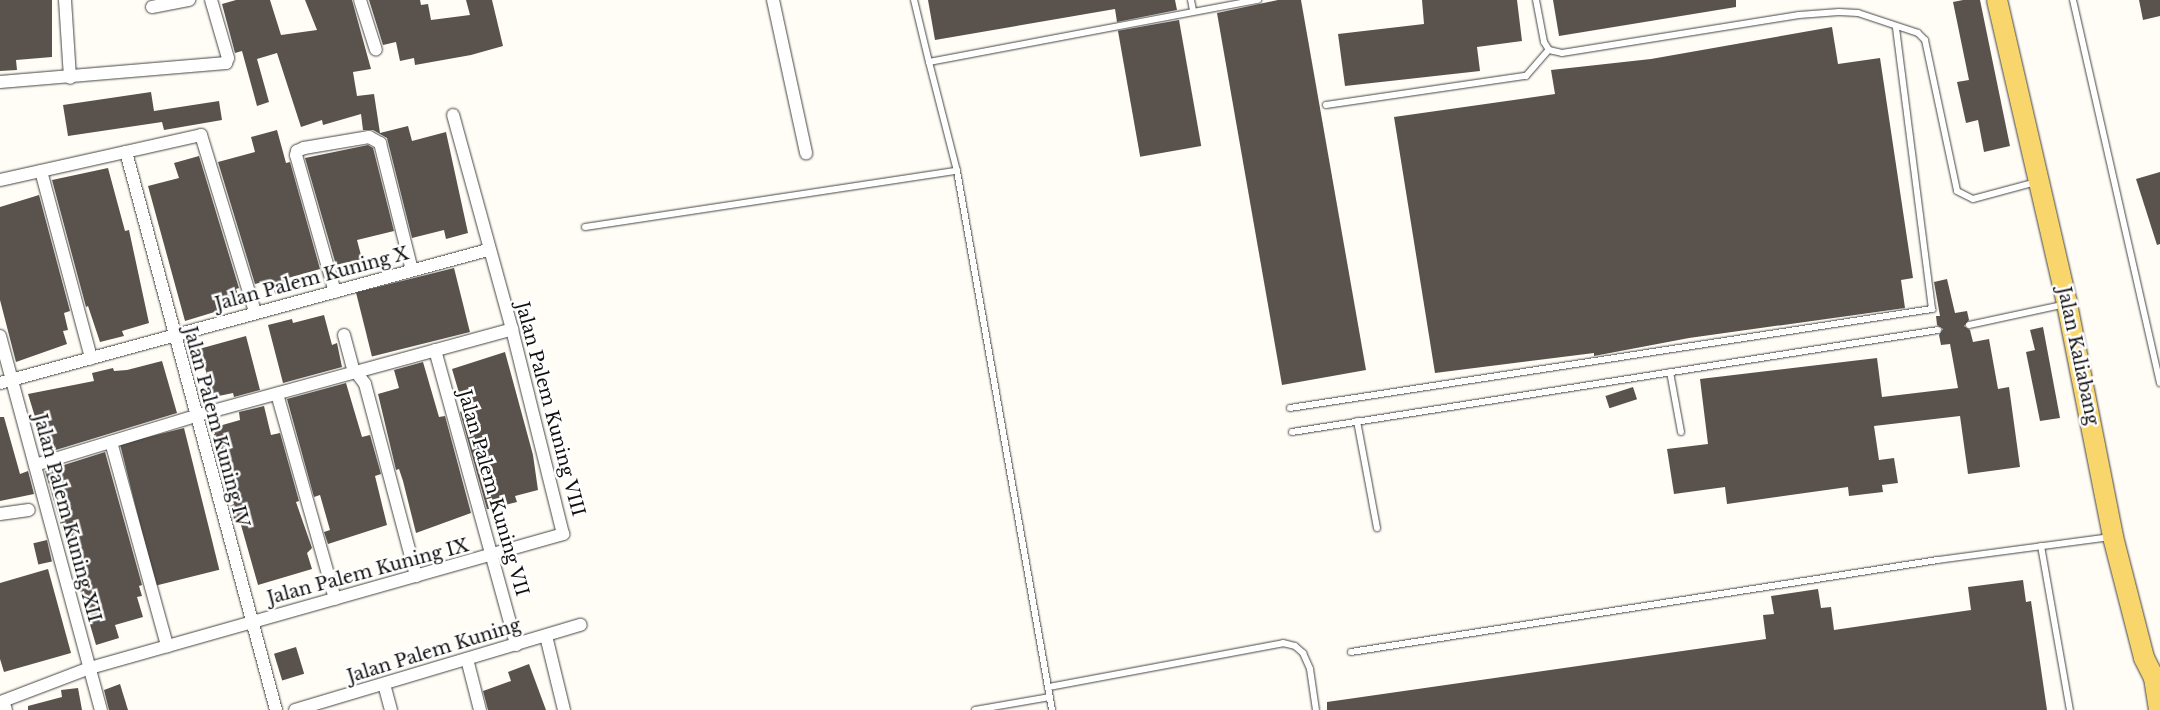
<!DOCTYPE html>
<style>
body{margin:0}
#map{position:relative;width:2160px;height:710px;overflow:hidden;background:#fffdf5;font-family:"Libre Baskerville",serif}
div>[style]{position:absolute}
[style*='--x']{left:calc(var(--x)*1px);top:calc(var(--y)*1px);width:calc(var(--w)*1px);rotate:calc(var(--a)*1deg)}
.building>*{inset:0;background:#5a524d;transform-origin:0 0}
.roads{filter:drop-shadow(0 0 1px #444) drop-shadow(0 0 1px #444)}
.service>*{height:6px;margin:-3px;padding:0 3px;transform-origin:3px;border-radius:3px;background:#fff}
.minor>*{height:12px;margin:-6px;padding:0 6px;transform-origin:6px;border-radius:6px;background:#fff}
.primary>*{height:20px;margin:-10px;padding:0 10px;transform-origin:10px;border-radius:10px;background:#f9d66b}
span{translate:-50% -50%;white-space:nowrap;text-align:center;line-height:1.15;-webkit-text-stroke:5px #fff;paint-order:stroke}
.street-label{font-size:18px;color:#111}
</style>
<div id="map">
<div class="building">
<i style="clip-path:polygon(0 0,52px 0,52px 57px,16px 60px,17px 70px,0 71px)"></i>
<i style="clip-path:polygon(236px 0,270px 0,281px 35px,317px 30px,305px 0,352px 0,371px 69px,353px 72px,357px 96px,374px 94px,380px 133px,408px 126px,412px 141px,446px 132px,468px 233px,446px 239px,444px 230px,412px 238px,387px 138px,373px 130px,363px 130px,361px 114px,323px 125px,322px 120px,301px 127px,277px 53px,257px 59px,269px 102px,257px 106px,242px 51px,235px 53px,222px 4px)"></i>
<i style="clip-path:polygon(369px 0,420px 0,421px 5px,428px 4px,431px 20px,470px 15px,466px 0,492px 0,503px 46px,471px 55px,415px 65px,414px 58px,400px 61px,396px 42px,383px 45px)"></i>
<i style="clip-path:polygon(928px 0,1175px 0,1177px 10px,1117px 22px,1115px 9px,935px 40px)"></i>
<i style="clip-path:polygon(1278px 0,1301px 0,1366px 370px,1282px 385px,1217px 13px)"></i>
<i style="clip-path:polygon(1422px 0,1517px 0,1522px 41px,1477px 47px,1480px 71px,1345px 86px,1338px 34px,1424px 24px)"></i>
<i style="clip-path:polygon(1553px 0,1736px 0,1736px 7px,1559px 36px)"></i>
<i style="clip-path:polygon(1963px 0,1980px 0,2010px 146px,1984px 152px,1978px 120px,1966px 123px,1957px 82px,1969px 80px,1953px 2px)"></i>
<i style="clip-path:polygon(2139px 0,2160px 0,2160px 16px,2143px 20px)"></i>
<i style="left:1179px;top:20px;width:128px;height:62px;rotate:80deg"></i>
<i style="clip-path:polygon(1832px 27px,1838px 64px,1880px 58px,1913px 278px,1901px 280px,1905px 308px,1689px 338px,1594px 356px,1594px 353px,1435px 373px,1394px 117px,1555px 94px,1551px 70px,1651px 59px)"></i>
<i style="clip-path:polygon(151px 92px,154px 111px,219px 101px,222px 120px,164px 130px,162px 122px,68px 136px,63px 105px)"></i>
<i style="clip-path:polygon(277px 130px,286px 163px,290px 162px,320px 269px,288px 278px,291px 290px,275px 294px,271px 280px,255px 284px,218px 162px,255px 152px,251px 137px)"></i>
<i style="clip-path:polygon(368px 145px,373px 148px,394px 231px,357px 240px,362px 259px,336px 265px,305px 158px)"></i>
<i style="clip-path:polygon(199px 156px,239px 288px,236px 289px,241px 304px,185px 321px,148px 186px,179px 178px,174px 163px)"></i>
<i style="clip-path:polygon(108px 168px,125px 231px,129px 230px,149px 323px,122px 331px,124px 336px,100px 342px,88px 306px,86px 307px,52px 180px)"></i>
<i style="clip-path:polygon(2160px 172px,2160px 244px,2157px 245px,2136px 179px)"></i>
<i style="clip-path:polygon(39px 195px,70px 311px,64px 313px,68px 330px,63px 331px,67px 344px,16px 362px,0 300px,0 207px)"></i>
<i style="left:454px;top:268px;width:66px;height:101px;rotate:76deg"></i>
<i style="clip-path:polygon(1947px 279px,1955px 313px,1967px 311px,1969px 320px,1964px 326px,1970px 330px,1973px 342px,1989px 339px,1998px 389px,2009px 387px,2020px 467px,1968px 474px,1960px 416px,1874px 426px,1879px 460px,1894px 458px,1898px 483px,1882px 485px,1883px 492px,1849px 496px,1848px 487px,1727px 504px,1725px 487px,1674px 494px,1667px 449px,1708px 444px,1700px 379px,1877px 358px,1882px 397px,1958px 388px,1950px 344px,1941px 345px,1939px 335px,1943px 329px,1937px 325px,1936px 316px,1940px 316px,1934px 282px)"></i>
<i style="clip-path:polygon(324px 315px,332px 345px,337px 343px,342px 367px,283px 383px,268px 325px,292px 319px,293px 323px)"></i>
<i style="clip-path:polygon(2043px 327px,2060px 418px,2040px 421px,2026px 352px,2035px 350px,2030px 330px)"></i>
<i style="clip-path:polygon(246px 336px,260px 390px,234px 397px,233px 393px,214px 397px,199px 349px)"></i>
<i style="clip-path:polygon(505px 352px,533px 455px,538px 490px,515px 496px,517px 502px,490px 509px,487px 509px,460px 412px,464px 410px,452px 369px)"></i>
<i style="clip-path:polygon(162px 361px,177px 413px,46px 453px,28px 394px,94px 381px,92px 373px,113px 368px,114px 371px,127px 370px)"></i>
<i style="clip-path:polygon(423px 362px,439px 417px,445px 416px,471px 513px,416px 533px,403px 481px,399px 469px,396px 470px,378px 394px,399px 388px,394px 370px)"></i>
<i style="clip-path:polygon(346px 383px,362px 437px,370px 435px,381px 474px,375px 476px,387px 525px,328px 544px,324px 532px,330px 530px,320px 495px,314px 497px,287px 399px)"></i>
<i style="left:1633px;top:387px;width:13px;height:29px;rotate:72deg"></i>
<i style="clip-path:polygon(264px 406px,271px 435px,280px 433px,299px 501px,296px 502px,312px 548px,307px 553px,312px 569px,258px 585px,239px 518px,234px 519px,230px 506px,234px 504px,212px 428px,240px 420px,239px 412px)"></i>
<i style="clip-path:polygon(0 417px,4px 417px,20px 474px,28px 471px,34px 494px,0 501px)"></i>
<i style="left:184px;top:428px;width:146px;height:66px;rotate:76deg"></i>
<i style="clip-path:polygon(105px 452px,142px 585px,139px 586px,142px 596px,137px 597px,143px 617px,115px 625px,119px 638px,96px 645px,45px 471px)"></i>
<i style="left:47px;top:540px;width:22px;height:14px;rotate:77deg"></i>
<i style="clip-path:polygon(48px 569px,71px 653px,4px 672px,0 659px,0 583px)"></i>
<i style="clip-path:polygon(2023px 580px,2026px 602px,2031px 601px,2047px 710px,1327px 710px,1327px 702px,1766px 639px,1763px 615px,1774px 614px,1771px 596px,1818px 589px,1821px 608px,1831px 607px,1834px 630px,1971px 610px,1968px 587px)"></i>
<i style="left:296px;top:647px;width:28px;height:23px;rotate:73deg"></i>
<i style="clip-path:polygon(529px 664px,546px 710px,488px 710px,483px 691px,511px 681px,508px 672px)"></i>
<i style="clip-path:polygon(120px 684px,128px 710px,109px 710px,104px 690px)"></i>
<i style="clip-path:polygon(78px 688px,82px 710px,28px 710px,28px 706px,62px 697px,61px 690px)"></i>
</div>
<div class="roads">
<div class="service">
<i style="--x:914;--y:0;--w:64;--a:76.4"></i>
<i style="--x:1191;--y:0;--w:10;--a:79"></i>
<i style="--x:1536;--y:0;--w:43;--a:79.2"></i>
<i style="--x:1544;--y:42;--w:9;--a:58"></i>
<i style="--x:1549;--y:50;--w:13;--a:13"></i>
<i style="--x:1562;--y:53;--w:240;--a:-9.1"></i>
<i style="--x:1799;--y:15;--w:40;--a:-4.3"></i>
<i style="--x:1839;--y:12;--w:19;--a:3"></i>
<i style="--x:1858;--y:13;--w:63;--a:18.4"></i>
<i style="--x:1918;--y:33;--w:10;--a:45"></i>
<i style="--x:1925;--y:40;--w:154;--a:78"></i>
<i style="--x:1957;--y:191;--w:18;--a:27"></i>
<i style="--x:1973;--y:199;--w:65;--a:-15.1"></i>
<i style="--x:2073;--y:0;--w:393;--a:77.2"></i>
<i style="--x:1326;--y:105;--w:202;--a:-8.3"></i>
<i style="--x:1526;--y:76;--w:35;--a:-49"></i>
<i style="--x:957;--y:171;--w:113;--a:-104.4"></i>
<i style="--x:929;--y:62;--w:335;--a:-10.7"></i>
<i style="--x:585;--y:227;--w:376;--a:-8.6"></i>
<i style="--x:957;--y:171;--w:547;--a:80"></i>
<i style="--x:1969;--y:325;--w:99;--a:-12.2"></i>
<i style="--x:1670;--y:372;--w:61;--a:79.6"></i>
<i style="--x:1290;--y:408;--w:650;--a:-8.77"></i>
<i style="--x:1932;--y:309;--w:284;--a:-97.3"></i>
<i style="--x:1357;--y:421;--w:109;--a:79.4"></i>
<i style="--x:1292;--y:432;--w:654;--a:-8.97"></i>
<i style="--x:2041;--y:546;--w:167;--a:80"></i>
<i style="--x:1351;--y:652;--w:594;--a:-8.91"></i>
<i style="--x:1938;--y:560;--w:175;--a:-7.6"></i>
<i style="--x:1049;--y:687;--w:238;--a:-10.6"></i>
<i style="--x:1283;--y:643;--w:12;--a:14"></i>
<i style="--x:1295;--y:646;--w:11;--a:41"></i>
<i style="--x:1303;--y:653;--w:17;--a:66"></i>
<i style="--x:1310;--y:669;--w:41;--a:81.7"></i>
<i style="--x:975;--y:710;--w:76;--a:-9.8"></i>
</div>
<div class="minor">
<i style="--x:65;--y:0;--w:78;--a:86.3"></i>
<i style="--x:360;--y:0;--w:52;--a:72.3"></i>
<i style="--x:773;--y:0;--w:157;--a:77.8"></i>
<i style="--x:152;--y:7;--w:38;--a:-11"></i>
<i style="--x:0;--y:82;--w:227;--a:-4.8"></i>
<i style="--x:226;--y:63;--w:5;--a:-68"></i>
<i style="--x:228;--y:58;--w:60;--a:-106.3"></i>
<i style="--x:126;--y:152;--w:578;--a:74.95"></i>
<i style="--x:41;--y:171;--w:194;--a:75"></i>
<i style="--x:0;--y:180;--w:206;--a:-12.6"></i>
<i style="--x:201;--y:135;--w:185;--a:73"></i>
<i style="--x:335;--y:292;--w:142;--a:-105.9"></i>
<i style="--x:296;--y:155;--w:4;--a:-76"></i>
<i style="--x:297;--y:151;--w:8;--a:-23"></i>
<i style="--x:304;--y:148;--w:66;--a:-9.6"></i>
<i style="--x:369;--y:137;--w:13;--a:29"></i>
<i style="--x:380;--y:143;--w:131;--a:75.9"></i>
<i style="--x:344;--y:335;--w:34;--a:75"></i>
<i style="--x:353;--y:368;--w:20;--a:53"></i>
<i style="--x:365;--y:384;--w:199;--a:75.1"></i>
<i style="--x:0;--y:336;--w:387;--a:74.9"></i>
<i style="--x:435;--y:350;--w:306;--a:74.6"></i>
<i style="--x:0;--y:383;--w:506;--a:-15.25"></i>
<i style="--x:277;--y:394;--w:213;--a:74.2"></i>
<i style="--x:111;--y:442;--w:212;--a:74.6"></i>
<i style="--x:35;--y:465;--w:167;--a:-17"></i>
<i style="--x:195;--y:416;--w:329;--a:-15.3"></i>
<i style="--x:0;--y:514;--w:29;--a:-8"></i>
<i style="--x:546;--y:636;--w:76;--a:76.3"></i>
<i style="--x:467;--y:659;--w:53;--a:75.7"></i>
<i style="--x:384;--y:684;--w:27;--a:75"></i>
<i style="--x:6;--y:710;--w:9;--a:-108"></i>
<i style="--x:3;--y:701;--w:93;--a:-20.8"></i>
<i style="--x:90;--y:668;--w:492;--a:-15.8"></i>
<i style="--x:563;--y:534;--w:211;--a:-104"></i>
<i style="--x:512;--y:329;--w:222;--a:-105.4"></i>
<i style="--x:295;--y:710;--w:298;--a:-16.6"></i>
</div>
<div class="primary">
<i style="--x:1997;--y:0;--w:312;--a:77"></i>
<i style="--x:2067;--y:304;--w:237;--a:78.8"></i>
<i style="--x:2113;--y:537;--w:125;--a:75.6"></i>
<i style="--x:2144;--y:658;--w:22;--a:63"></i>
<i style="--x:2154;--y:678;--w:32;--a:81"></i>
</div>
</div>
<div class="street-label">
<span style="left:312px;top:279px;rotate:-15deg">Jalan Palem Kuning X</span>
<span style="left:2078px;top:356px;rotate:78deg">Jalan Kaliabang</span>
<span style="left:550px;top:409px;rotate:75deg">Jalan Palem Kuning VIII</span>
<span style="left:216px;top:427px;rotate:75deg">Jalan Palem Kuning IV</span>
<span style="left:493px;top:493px;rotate:74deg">Jalan Palem Kuning VII</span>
<span style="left:67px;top:518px;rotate:75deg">Jalan Palem Kuning XII</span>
<span style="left:368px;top:572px;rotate:-15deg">Jalan Palem Kuning IX</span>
<span style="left:434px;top:651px;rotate:-17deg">Jalan Palem Kuning</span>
</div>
</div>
